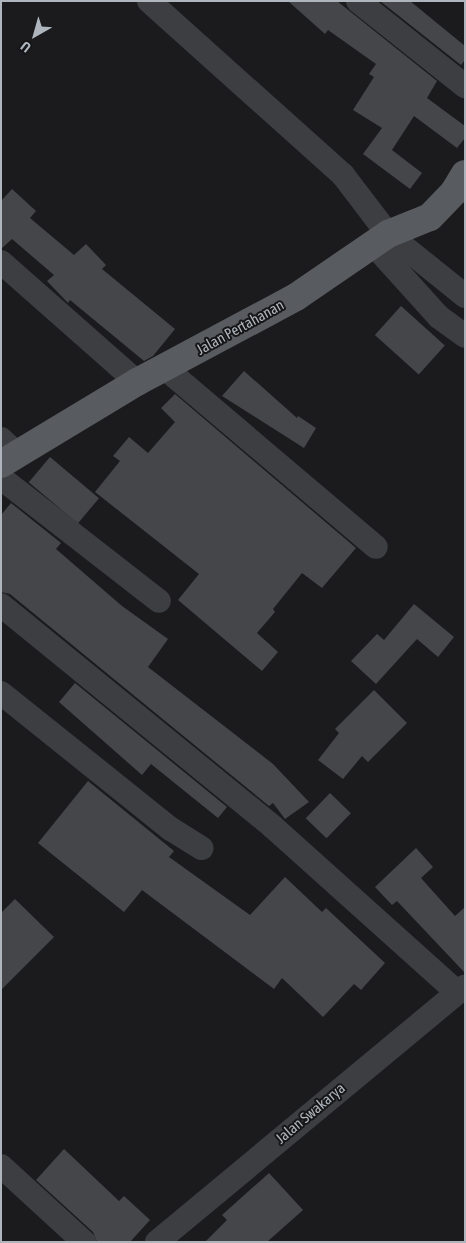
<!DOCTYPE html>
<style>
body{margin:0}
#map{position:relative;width:466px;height:1243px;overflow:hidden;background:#1b1b1d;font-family:"Asap Condensed",sans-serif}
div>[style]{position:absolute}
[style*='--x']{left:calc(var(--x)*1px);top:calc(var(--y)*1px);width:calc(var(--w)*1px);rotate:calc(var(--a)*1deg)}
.building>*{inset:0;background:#45464a;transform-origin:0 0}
.minor>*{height:24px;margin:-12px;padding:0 12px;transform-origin:12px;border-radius:12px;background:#3c3e42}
.major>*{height:28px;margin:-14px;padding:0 14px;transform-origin:14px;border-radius:14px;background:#585c61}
span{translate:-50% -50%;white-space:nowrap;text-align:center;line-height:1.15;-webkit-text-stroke:4px #161618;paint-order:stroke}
.street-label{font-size:15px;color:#aeb5bc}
.frame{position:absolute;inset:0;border:2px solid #aeb5bc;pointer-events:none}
.north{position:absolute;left:10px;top:10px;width:50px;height:50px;-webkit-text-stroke:4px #161618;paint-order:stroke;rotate:218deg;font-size:14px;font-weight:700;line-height:20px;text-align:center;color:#aeb5bc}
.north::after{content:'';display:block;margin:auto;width:18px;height:22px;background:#aeb5bc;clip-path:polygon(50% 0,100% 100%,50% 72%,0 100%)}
</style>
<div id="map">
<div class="building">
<i style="clip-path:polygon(288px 1px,337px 1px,437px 81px,427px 98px,465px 126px,465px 138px,457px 148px,414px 116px,392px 150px,422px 173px,410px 189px,363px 154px,382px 128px,353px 110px,374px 77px,369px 74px,376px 64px,328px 30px,325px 34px)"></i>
<i style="clip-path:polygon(380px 1px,410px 1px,465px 46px,465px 60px,461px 65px)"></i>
<i style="clip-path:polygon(12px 189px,36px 211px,30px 218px,74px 255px,86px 244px,106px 265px,102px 269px,175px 329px,153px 356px,144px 361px,70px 300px,68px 303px,47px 281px,54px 275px,12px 239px,1px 249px,1px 201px)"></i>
<i style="left:401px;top:306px;width:59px;height:39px;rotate:42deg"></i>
<i style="clip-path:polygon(244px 371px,297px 418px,298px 416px,316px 428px,304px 448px,222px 396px)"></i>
<i style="clip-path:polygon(175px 394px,356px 548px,322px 588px,302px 573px,273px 609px,275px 612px,257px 633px,278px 652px,262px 671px,178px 600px,199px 574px,95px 492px,120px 461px,113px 456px,129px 437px,148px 453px,175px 422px,161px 408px)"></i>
<i style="left:50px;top:457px;width:64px;height:33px;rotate:40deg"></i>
<i style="clip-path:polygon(11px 503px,61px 543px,56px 549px,122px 606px,168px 639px,148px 667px,273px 764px,309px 802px,285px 819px,273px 803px,269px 806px,10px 594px,1px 592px,1px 515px)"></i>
<i style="clip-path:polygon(414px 604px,454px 637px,438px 657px,417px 639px,376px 684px,351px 661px,377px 634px,384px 640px)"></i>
<i style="clip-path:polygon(75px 683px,227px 807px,218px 818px,151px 764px,142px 775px,59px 702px)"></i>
<i style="clip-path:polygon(374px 690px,407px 723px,368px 762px,362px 756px,343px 779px,318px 760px,339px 733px,335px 729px)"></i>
<i style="clip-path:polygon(88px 781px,174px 851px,169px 857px,250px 915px,285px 877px,322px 912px,326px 908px,385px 963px,361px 990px,354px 984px,323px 1017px,282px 978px,274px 989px,142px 890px,124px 912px,38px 843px)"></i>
<i style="left:330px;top:793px;width:29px;height:35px;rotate:44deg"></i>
<i style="clip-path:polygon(416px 848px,433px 867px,421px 878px,455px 916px,465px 907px,465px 973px,397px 901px,392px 905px,375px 887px)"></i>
<i style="clip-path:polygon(15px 899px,54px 937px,1px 990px,1px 913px)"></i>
<i style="clip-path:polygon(64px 1149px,119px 1201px,124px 1196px,150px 1220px,130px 1242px,97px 1242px,93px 1232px,36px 1180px)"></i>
<i style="clip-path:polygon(269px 1173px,303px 1210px,267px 1242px,205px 1242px,227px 1220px,222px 1215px)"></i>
</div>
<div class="minor">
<i style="--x:149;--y:1;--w:261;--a:41.9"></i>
<i style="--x:343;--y:175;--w:74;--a:52.7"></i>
<i style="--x:388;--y:234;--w:99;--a:38.8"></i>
<i style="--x:358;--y:1;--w:137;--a:38.5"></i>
<i style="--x:373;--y:244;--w:98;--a:47.9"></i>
<i style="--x:439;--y:317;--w:32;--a:36"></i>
<i style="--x:1;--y:262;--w:181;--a:41.4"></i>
<i style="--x:166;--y:369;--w:275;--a:40.3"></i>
<i style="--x:1;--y:439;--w:23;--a:43"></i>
<i style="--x:1;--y:478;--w:200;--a:37.9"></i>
<i style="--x:1;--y:605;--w:351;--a:39.2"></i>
<i style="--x:273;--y:827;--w:247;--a:41.9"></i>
<i style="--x:1;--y:693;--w:218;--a:38.7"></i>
<i style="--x:171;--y:829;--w:36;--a:32"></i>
<i style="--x:1;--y:1166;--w:113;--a:42.5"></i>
<i style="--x:157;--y:1242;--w:400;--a:-39.7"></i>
</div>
<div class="major">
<i style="--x:1;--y:464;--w:159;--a:-31.1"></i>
<i style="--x:137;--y:382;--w:180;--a:-28.1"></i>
<i style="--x:296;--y:297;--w:112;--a:-34.4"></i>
<i style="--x:388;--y:234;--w:45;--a:-22"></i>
<i style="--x:430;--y:217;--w:35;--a:-46"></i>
<i style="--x:454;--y:192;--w:21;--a:-59"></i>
</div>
<div class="street-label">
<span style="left:240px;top:327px;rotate:-29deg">Jalan Pertahanan</span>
<span style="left:310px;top:1113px;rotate:-40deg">Jalan Swakarya</span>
</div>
<div class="frame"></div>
<div class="north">U</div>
</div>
